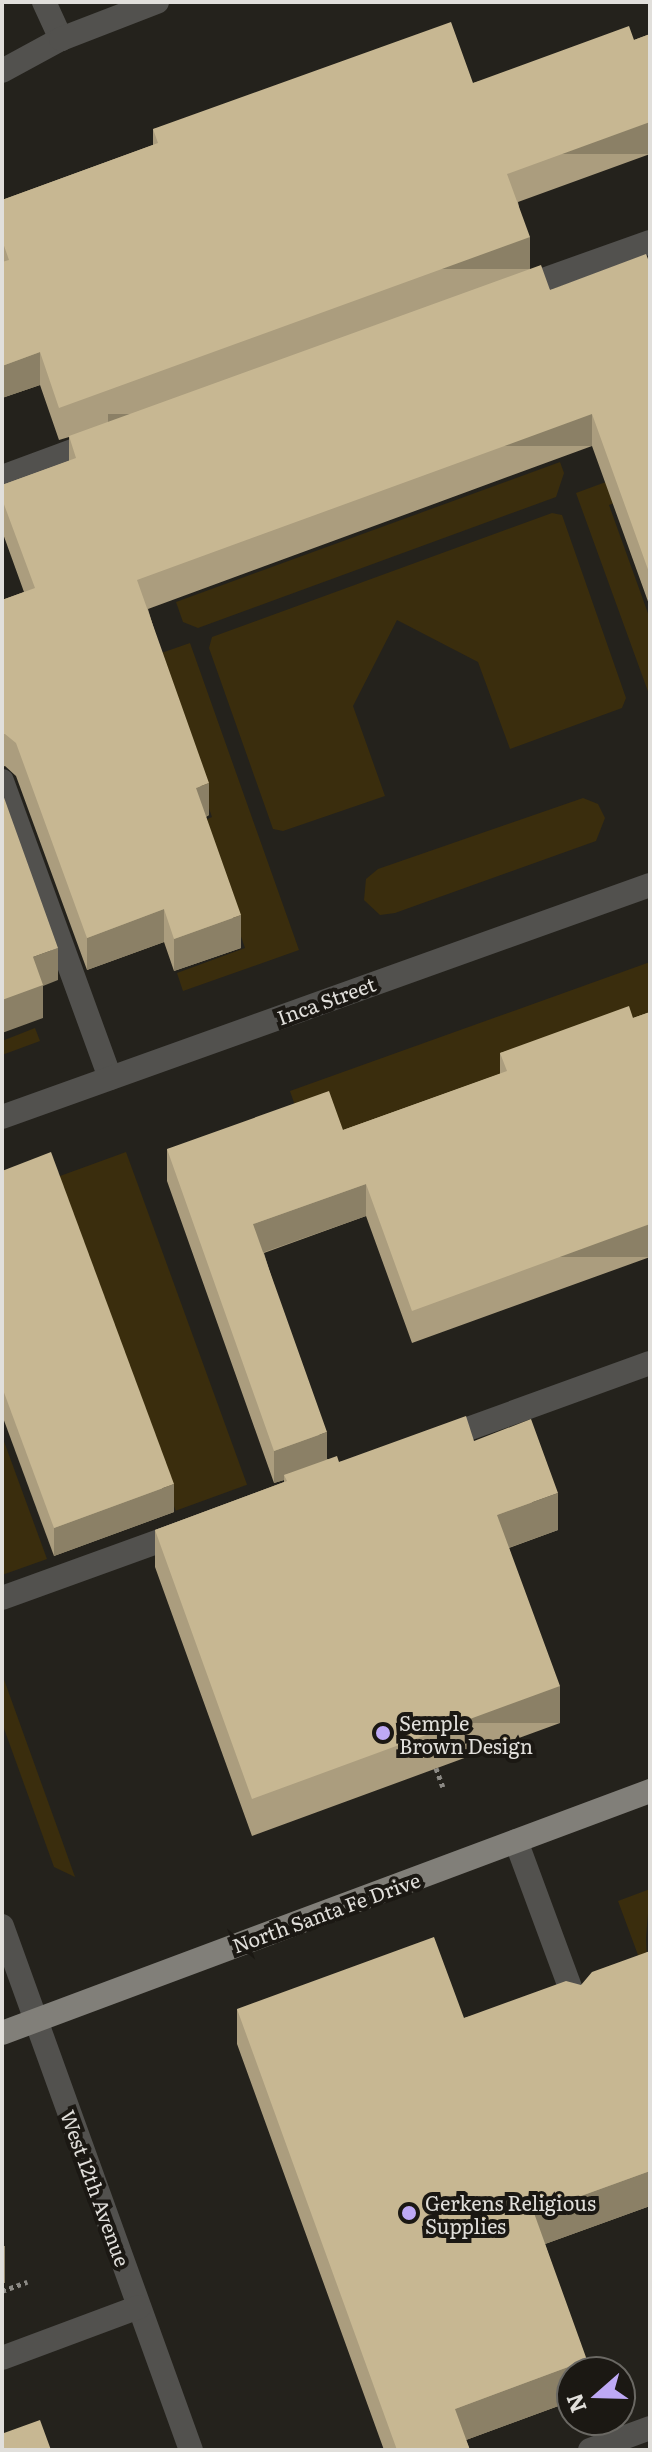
<!DOCTYPE html>
<style>
body{margin:0}
#map{position:relative;width:652px;height:2452px;overflow:hidden;background:#24221c;font-family:Literata,serif}
div>[style]{position:absolute}
[style*='--x']{left:calc(var(--x)*1px);top:calc(var(--y)*1px);width:calc(var(--w)*1px);rotate:calc(var(--a)*1deg)}
.green>*{inset:0;background:#3a2d0d;transform-origin:0 0}
.path>*{height:5px;margin-top:-2.5px;transform-origin:0;background:repeating-linear-gradient(90deg,#8b8984 0 4px,transparent 0 8px)}
.minor>*{height:24px;margin:-12px;padding:0 12px;transform-origin:12px;border-radius:12px;background:#52514e}
.major>*{height:24px;margin:-12px;padding:0 12px;transform-origin:12px;border-radius:12px;background:#817f79}
.wall>*{inset:0;background:#ab9d7e}
.shaded-wall>*{inset:0;background:#8b8066;transform-origin:0 0}
.building>*{inset:0;background:#c7b792}
.dots>*{width:22px;height:22px;translate:-50% -50%;box-sizing:border-box;border:4px solid #1b1813;border-radius:50%}
span{translate:-50% -50%;white-space:nowrap;text-align:center;line-height:1.15;-webkit-text-stroke:8px #1b1813;paint-order:stroke}
.street-label{font-size:20px;color:#e1dfdb}
.poi-label{font-size:20px;color:#e1dfdb}
.left{translate:0 -50%;text-align:left}
.frame{position:absolute;inset:0;border:4px solid #e1dfdb;pointer-events:none}
.north{position:absolute;left:556px;top:2356px;width:80px;height:80px;box-sizing:border-box;background:#1b1813;border:2px solid #6a6863;border-radius:50%;rotate:250deg;font-size:22px;font-weight:700;line-height:32px;text-align:center;color:#e1dfdb}
.north::after{content:'';display:block;margin:auto;width:28px;height:36px;background:#bea9f5;clip-path:polygon(50% 0,100% 100%,50% 72%,0 100%)}
</style>
<div id="map">
<div class="green">
<i style="clip-path:polygon(560px 462px,564px 473px,556px 497px,198px 628px,183px 622px,176px 602px)"></i>
<i style="clip-path:polygon(622px 476px,630px 497px,609px 505px,650px 619px,650px 697px,576px 493px)"></i>
<i style="clip-path:polygon(552px 513px,562px 515px,626px 698px,622px 708px,510px 749px,478px 662px,397px 620px,353px 706px,385px 796px,283px 831px,273px 829px,209px 648px,212px 637px)"></i>
<i style="clip-path:polygon(190px 643px,299px 950px,183px 991px,177px 973px,245px 948px,201px 822px,212px 817px,163px 679px,147px 658px)"></i>
<i style="clip-path:polygon(583px 798px,598px 804px,605px 818px,596px 841px,395px 913px,380px 915px,364px 900px,366px 879px,378px 869px)"></i>
<i style="clip-path:polygon(650px 962px,650px 1039px,344px 1156px,303px 1129px,290px 1091px)"></i>
<i style="clip-path:polygon(35px 1028px,40px 1041px,2px 1055px,2px 1041px)"></i>
<i style="left:126px;top:1152px;width:354px;height:76px;rotate:70deg"></i>
<i style="clip-path:polygon(2px 1436px,47px 1559px,2px 1575px)"></i>
<i style="clip-path:polygon(2px 1674px,60px 1835px,75px 1877px,54px 1867px,2px 1723px)"></i>
<i style="clip-path:polygon(650px 1889px,646px 1938px,648px 1982px,618px 1901px)"></i>
</div>
<div class="path">
<i style="--x:436;--y:1768;--w:20;--a:70"></i>
<i style="--x:2;--y:2291;--w:27;--a:-20"></i>
</div>
<div class="minor">
<i style="--x:44;--y:2;--w:41;--a:65.3"></i>
<i style="--x:2;--y:71;--w:67;--a:-28.5"></i>
<i style="--x:61;--y:39;--w:103;--a:-21.1"></i>
<i style="--x:515;--y:290;--w:143;--a:-19.6"></i>
<i style="--x:2;--y:477;--w:101;--a:-20.2"></i>
<i style="--x:2;--y:781;--w:316;--a:70"></i>
<i style="--x:2;--y:1117;--w:688;--a:-19.7"></i>
<i style="--x:440;--y:1439;--w:223;--a:-19.9"></i>
<i style="--x:2;--y:1598;--w:194;--a:-19.9"></i>
<i style="--x:516;--y:1841;--w:176;--a:69.7"></i>
<i style="--x:2;--y:1926;--w:557;--a:70.17"></i>
<i style="--x:2;--y:2358;--w:146;--a:-20.4"></i>
<i style="--x:590;--y:2450;--w:64;--a:-20.1"></i>
</div>
<div class="major">
<i style="--x:2;--y:2033;--w:692;--a:-20.48"></i>
</div>
<div class="wall">
<i style="clip-path:polygon(650px 34px,650px 154px,518px 202px,530px 269px,550px 290px,650px 264px,650px 607px,592px 446px,148px 609px,209px 815px,206px 817px,241px 948px,174px 971px,164px 942px,87px 970px,16px 776px,5px 766px,2px 767px,2px 600px,24px 592px,2px 531px,2px 485px,69px 461px,69px 437px,59px 440px,40px 385px,2px 398px,2px 200px,153px 145px,153px 129px,473px 83px,634px 40px)"></i>
<i style="clip-path:polygon(650px 1012px,650px 1257px,412px 1343px,366px 1216px,264px 1253px,327px 1459px,339px 1462px,474px 1441px,558px 1530px,509px 1548px,560px 1723px,252px 1836px,155px 1567px,155px 1530px,284px 1482px,284px 1480px,274px 1483px,167px 1181px,167px 1149px,343px 1130px,500px 1074px,500px 1053px,633px 1018px)"></i>
<i style="clip-path:polygon(2px 1171px,174px 1512px,54px 1556px,2px 1415px)"></i>
<i style="clip-path:polygon(650px 1951px,650px 2206px,545px 2244px,587px 2372px,572px 2372px,572px 2401px,466px 2440px,470px 2450px,384px 2450px,237px 2044px,237px 2009px,464px 2018px,581px 1985px)"></i>
</div>
<div class="shaded-wall">
<i style="left:650px;top:122px;width:32px;height:152px;rotate:90deg"></i>
<i style="left:530px;top:237px;width:32px;height:501px;rotate:90deg"></i>
<i style="clip-path:polygon(40px 352px,40px 385px,2px 398px,2px 366px)"></i>
<i style="left:592px;top:414px;width:32px;height:484px;rotate:90deg"></i>
<i style="clip-path:polygon(209px 783px,209px 815px,196px 820px,196px 788px)"></i>
<i style="clip-path:polygon(164px 909px,164px 942px,87px 970px,87px 938px)"></i>
<i style="clip-path:polygon(241px 915px,241px 948px,174px 971px,174px 939px)"></i>
<i style="clip-path:polygon(58px 948px,58px 980px,43px 986px,43px 1018px,2px 1033px,2px 1000px,33px 957px)"></i>
<i style="clip-path:polygon(366px 1184px,366px 1216px,253px 1256px,253px 1224px)"></i>
<i style="left:650px;top:1224px;width:33px;height:253px;rotate:90deg"></i>
<i style="clip-path:polygon(327px 1432px,327px 1464px,284px 1475px,284px 1480px,274px 1483px,274px 1451px)"></i>
<i style="clip-path:polygon(174px 1484px,174px 1512px,54px 1556px,54px 1528px)"></i>
<i style="clip-path:polygon(558px 1493px,558px 1530px,497px 1552px,497px 1515px)"></i>
<i style="left:560px;top:1686px;width:37px;height:328px;rotate:90deg"></i>
<i style="clip-path:polygon(650px 2171px,650px 2206px,534px 2248px,534px 2213px)"></i>
<i style="left:5px;top:2246px;width:37px;height:3px;rotate:90deg"></i>
<i style="clip-path:polygon(587px 2360px,587px 2372px,572px 2372px,572px 2401px,455px 2444px,455px 2409px)"></i>
</div>
<div class="building">
<i style="clip-path:polygon(451px 22px,473px 83px,629px 26px,634px 40px,650px 34px,650px 122px,507px 174px,530px 237px,59px 408px,40px 352px,2px 366px,2px 262px,9px 260px,2px 240px,2px 200px,158px 143px,153px 129px)"></i>
<i style="clip-path:polygon(646px 254px,650px 264px,650px 575px,592px 414px,137px 580px,209px 783px,196px 788px,241px 915px,174px 939px,164px 909px,87px 938px,16px 743px,5px 734px,2px 734px,2px 600px,35px 588px,2px 499px,2px 485px,76px 458px,69px 436px,541px 265px,550px 290px)"></i>
<i style="clip-path:polygon(2px 792px,58px 948px,33px 957px,43px 985px,2px 1000px)"></i>
<i style="clip-path:polygon(629px 1006px,633px 1018px,650px 1012px,650px 1224px,412px 1311px,366px 1184px,253px 1224px,327px 1432px,274px 1451px,167px 1149px,329px 1091px,343px 1130px,507px 1071px,500px 1053px)"></i>
<i style="clip-path:polygon(51px 1152px,174px 1484px,54px 1528px,2px 1387px,2px 1171px)"></i>
<i style="clip-path:polygon(466px 1416px,474px 1441px,531px 1419px,558px 1493px,497px 1515px,560px 1686px,252px 1799px,155px 1530px,287px 1481px,284px 1475px,337px 1456px,339px 1462px)"></i>
<i style="clip-path:polygon(434px 1937px,464px 2018px,566px 1981px,581px 1985px,592px 1972px,650px 1951px,650px 2171px,534px 2213px,587px 2360px,455px 2409px,470px 2450px,397px 2450px,237px 2009px)"></i>
<i style="clip-path:polygon(40px 2420px,51px 2450px,2px 2450px,2px 2426px,4px 2433px)"></i>
</div>
<div class="dots">
<i style="left:383px;top:1733px;background:#bea9f5"></i>
<i style="left:409px;top:2213px;background:#bea9f5"></i>
</div>
<div class="street-label">
<span style="left:326px;top:1000px;rotate:-20deg">Inca Street</span>
<span style="left:326px;top:1912px;rotate:-20deg">North Santa Fe Drive</span>
<span style="left:96px;top:2188px;rotate:70deg">West 12th Avenue</span>
</div>
<div class="poi-label">
<span class="left" style="left:399px;top:1734px">Semple<br>Brown Design</span>
<span class="left" style="left:425px;top:2214px">Gerkens Religious<br>Supplies</span>
</div>
<div class="frame"></div>
<div class="north">N</div>
</div>
